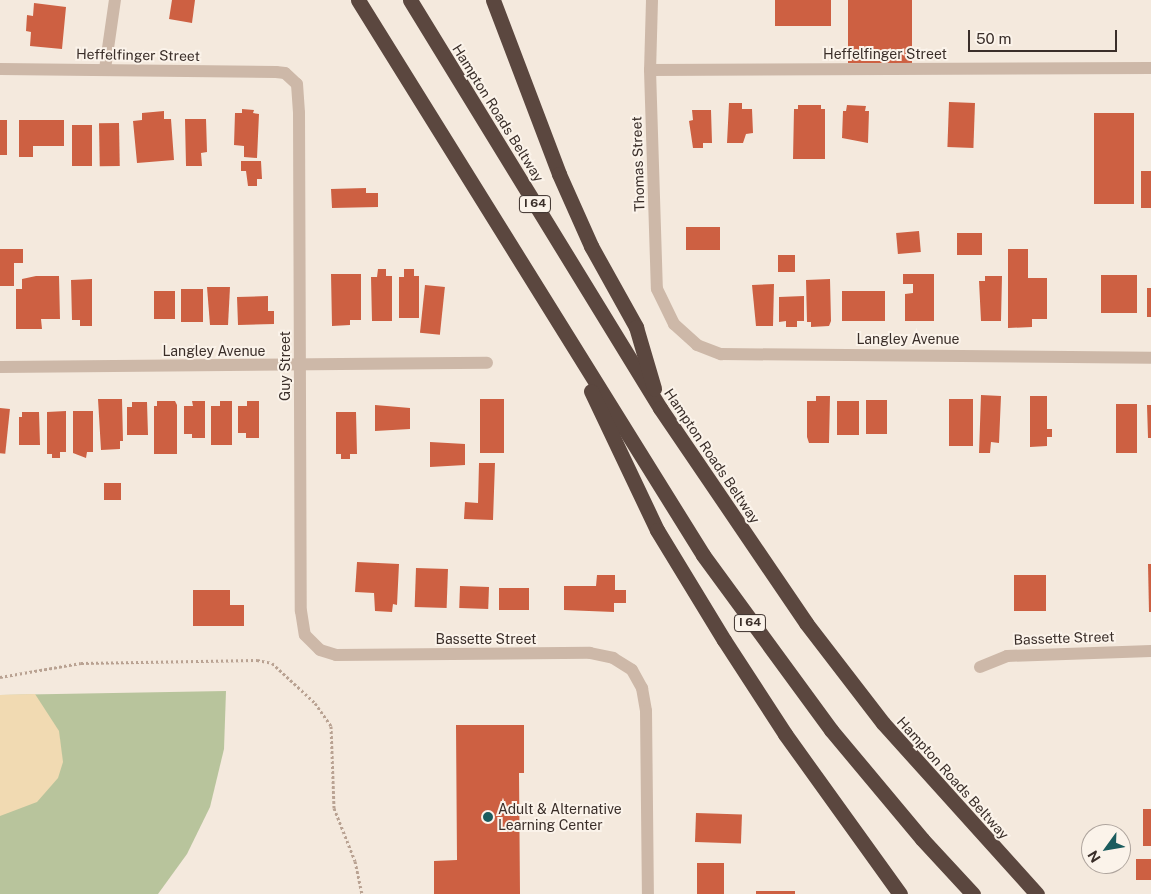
<!DOCTYPE html>
<style>
body{margin:0}
#map{position:relative;width:1151px;height:894px;overflow:hidden;background:#f4e9dd;font-family:"Public Sans",sans-serif}
div>[style]{position:absolute}
[style*='--x']{left:calc(var(--x)*1px);top:calc(var(--y)*1px);width:calc(var(--w)*1px);rotate:calc(var(--a)*1deg)}
.green>*{inset:0;background:#b8c49c}
.sand>*{inset:0;background:#f1dab2}
.building>*{inset:0;background:#cd6042;transform-origin:0 0}
.path>*{height:3px;margin-top:-1.5px;transform-origin:0;background:repeating-linear-gradient(90deg,#b9a292 0 2.5px,transparent 0 5px)}
.minor>*{height:12px;margin:-6px;padding:0 6px;transform-origin:6px;border-radius:6px;background:#cdb8a8}
.highway>*{height:15px;margin:-7.5px;padding:0 7.5px;transform-origin:7.5px;border-radius:7.5px;background:#5b473f}
.dots>*{width:14px;height:14px;translate:-50% -50%;box-sizing:border-box;border:2px solid #fbf3ea;border-radius:50%}
span{translate:-50% -50%;white-space:nowrap;text-align:center;line-height:1.15;-webkit-text-stroke:4px #fbf3ea;paint-order:stroke}
.shield-label span{padding:1px 4px;background:#fbf3ea;border:1px solid;border-radius:4px;-webkit-text-stroke-width:0}
.shield-label{font-size:12px;color:#3a2e29;font-weight:700}
.street-label{font-size:14px;color:#3a2e29}
.poi-label{font-size:14px;color:#3a2e29}
.left{translate:0 -50%;text-align:left}
.north{position:absolute;left:1081px;top:824px;width:50px;height:50px;box-sizing:border-box;background:#fbf3ea;border:1px solid #aea49d;border-radius:50%;rotate:238deg;font-size:14px;font-weight:700;line-height:20px;text-align:center;color:#3a2e29}
.north::after{content:'';display:block;margin:auto;width:18px;height:22px;background:#1b5c5e;clip-path:polygon(50% 0,100% 100%,50% 72%,0 100%)}
.scale{position:absolute;left:968px;top:30px;width:149px;height:22px;box-sizing:border-box;border:2px solid #3a2e29;border-top:0;padding-left:6px;font-size:15px;line-height:18px;white-space:nowrap;color:#3a2e29;-webkit-text-stroke:4px #fbf3ea;paint-order:stroke}
</style>
<div id="map">
<div class="green">
<i style="clip-path:polygon(226px 691px,224px 749px,210px 807px,187px 854px,158px 894px,0 894px,0 695px)"></i>
</div>
<div class="sand">
<i style="clip-path:polygon(35px 694px,59px 731px,63px 762px,58px 778px,37px 802px,0 816px,0 695px)"></i>
</div>
<div class="building">
<i style="clip-path:polygon(172px 0,195px 0,192px 23px,169px 19px)"></i>
<i style="left:775px;top:0;width:56px;height:26px"></i>
<i style="left:848px;top:0;width:64px;height:63px"></i>
<i style="clip-path:polygon(34px 3px,66px 7px,62px 49px,30px 46px,31px 32px,26px 31px,27px 15px,33px 16px)"></i>
<i style="left:949px;top:102px;width:26px;height:45px;rotate:2deg"></i>
<i style="clip-path:polygon(729px 103px,742px 103px,742px 109px,752px 109px,753px 133px,746px 134px,743px 143px,727px 143px)"></i>
<i style="clip-path:polygon(798px 105px,821px 105px,821px 109px,825px 109px,825px 159px,793px 159px,794px 109px,798px 109px)"></i>
<i style="clip-path:polygon(847px 105px,866px 106px,865px 111px,869px 111px,868px 143px,842px 138px,843px 111px,846px 111px)"></i>
<i style="clip-path:polygon(242px 109px,254px 110px,253px 113px,259px 114px,257px 158px,244px 157px,244px 146px,234px 145px,235px 113px,242px 113px)"></i>
<i style="clip-path:polygon(692px 110px,711px 110px,712px 143px,703px 143px,703px 148px,693px 148px,689px 121px,693px 120px)"></i>
<i style="clip-path:polygon(164px 111px,164px 119px,171px 119px,174px 160px,137px 163px,133px 121px,142px 120px,142px 113px)"></i>
<i style="left:1094px;top:113px;width:40px;height:91px"></i>
<i style="clip-path:polygon(185px 119px,206px 119px,207px 152px,201px 153px,202px 166px,186px 166px)"></i>
<i style="left:0;top:120px;width:7px;height:35px"></i>
<i style="clip-path:polygon(19px 120px,64px 120px,64px 146px,33px 146px,33px 157px,19px 157px)"></i>
<i style="left:119px;top:123px;width:43px;height:20px;rotate:89deg"></i>
<i style="left:72px;top:125px;width:20px;height:41px"></i>
<i style="clip-path:polygon(241px 161px,261px 161px,262px 179px,257px 179px,257px 186px,248px 186px,246px 171px,241px 171px)"></i>
<i style="left:1141px;top:171px;width:10px;height:37px"></i>
<i style="clip-path:polygon(366px 188px,366px 193px,378px 193px,378px 207px,332px 208px,331px 189px)"></i>
<i style="left:686px;top:227px;width:34px;height:23px"></i>
<i style="left:919px;top:231px;width:21px;height:23px;rotate:85deg"></i>
<i style="left:957px;top:233px;width:25px;height:22px"></i>
<i style="clip-path:polygon(0 249px,23px 249px,23px 263px,14px 263px,14px 286px,0 286px)"></i>
<i style="clip-path:polygon(1008px 249px,1028px 249px,1028px 278px,1047px 278px,1047px 319px,1032px 319px,1032px 327px,1008px 328px)"></i>
<i style="left:778px;top:255px;width:17px;height:17px"></i>
<i style="clip-path:polygon(378px 269px,386px 269px,386px 276px,392px 276px,392px 321px,372px 321px,371px 277px,377px 277px)"></i>
<i style="clip-path:polygon(404px 269px,414px 269px,414px 276px,419px 276px,419px 318px,399px 318px,399px 277px,404px 277px)"></i>
<i style="clip-path:polygon(331px 274px,361px 274px,361px 320px,350px 320px,350px 325px,332px 326px)"></i>
<i style="clip-path:polygon(903px 274px,934px 274px,934px 321px,905px 321px,905px 294px,913px 293px,913px 284px,903px 284px)"></i>
<i style="left:1101px;top:275px;width:36px;height:38px"></i>
<i style="clip-path:polygon(36px 276px,59px 276px,60px 319px,41px 319px,42px 329px,16px 329px,16px 289px,22px 289px,22px 279px)"></i>
<i style="clip-path:polygon(985px 276px,1002px 276px,1001px 321px,981px 321px,979px 281px,985px 281px)"></i>
<i style="clip-path:polygon(92px 279px,92px 326px,80px 326px,80px 320px,72px 320px,71px 280px)"></i>
<i style="clip-path:polygon(830px 279px,831px 321px,829px 326px,811px 327px,811px 322px,807px 322px,806px 280px)"></i>
<i style="clip-path:polygon(774px 284px,773px 326px,756px 326px,752px 285px)"></i>
<i style="left:425px;top:285px;width:20px;height:48px;rotate:6deg"></i>
<i style="clip-path:polygon(207px 287px,230px 287px,228px 325px,210px 325px)"></i>
<i style="left:1147px;top:288px;width:4px;height:29px"></i>
<i style="left:181px;top:289px;width:22px;height:33px"></i>
<i style="left:154px;top:291px;width:21px;height:28px"></i>
<i style="left:842px;top:291px;width:43px;height:30px"></i>
<i style="clip-path:polygon(268px 296px,268px 311px,274px 311px,274px 324px,238px 325px,237px 297px)"></i>
<i style="clip-path:polygon(804px 296px,804px 321px,797px 321px,797px 327px,786px 327px,786px 321px,779px 322px,779px 297px)"></i>
<i style="clip-path:polygon(981px 395px,1001px 396px,999px 443px,991px 442px,990px 453px,979px 453px)"></i>
<i style="clip-path:polygon(816px 396px,830px 396px,829px 443px,809px 443px,807px 437px,807px 401px,816px 401px)"></i>
<i style="clip-path:polygon(1030px 396px,1047px 396px,1047px 429px,1052px 429px,1052px 437px,1047px 437px,1047px 446px,1030px 447px)"></i>
<i style="clip-path:polygon(98px 399px,122px 399px,123px 441px,120px 441px,120px 449px,101px 450px)"></i>
<i style="left:480px;top:399px;width:24px;height:54px"></i>
<i style="left:949px;top:399px;width:24px;height:47px"></i>
<i style="left:866px;top:400px;width:21px;height:34px"></i>
<i style="clip-path:polygon(157px 401px,175px 401px,177px 405px,177px 454px,154px 454px,154px 406px,157px 406px)"></i>
<i style="clip-path:polygon(192px 401px,205px 401px,205px 438px,192px 438px,192px 434px,184px 434px,184px 406px,193px 406px)"></i>
<i style="clip-path:polygon(220px 401px,232px 401px,232px 445px,211px 445px,211px 406px,220px 406px)"></i>
<i style="clip-path:polygon(247px 401px,259px 401px,259px 438px,246px 438px,246px 433px,238px 433px,238px 406px,247px 406px)"></i>
<i style="left:837px;top:401px;width:22px;height:34px"></i>
<i style="clip-path:polygon(132px 402px,147px 402px,148px 435px,127px 435px,127px 407px,132px 407px)"></i>
<i style="left:1116px;top:404px;width:21px;height:49px"></i>
<i style="clip-path:polygon(375px 405px,410px 408px,410px 429px,375px 431px)"></i>
<i style="clip-path:polygon(1147px 405px,1151px 405px,1151px 438px,1148px 438px)"></i>
<i style="left:0;top:408px;width:10px;height:45px;rotate:6deg"></i>
<i style="clip-path:polygon(66px 411px,66px 452px,60px 452px,60px 458px,52px 458px,52px 454px,47px 454px,47px 412px)"></i>
<i style="clip-path:polygon(73px 411px,93px 411px,93px 452px,87px 452px,86px 458px,73px 453px)"></i>
<i style="clip-path:polygon(22px 412px,39px 412px,40px 445px,19px 445px,19px 417px,22px 417px)"></i>
<i style="clip-path:polygon(336px 412px,356px 412px,357px 454px,350px 454px,350px 459px,341px 459px,341px 454px,336px 454px)"></i>
<i style="clip-path:polygon(430px 442px,465px 444px,465px 465px,430px 467px)"></i>
<i style="clip-path:polygon(479px 463px,495px 463px,493px 520px,464px 519px,465px 502px,478px 503px)"></i>
<i style="left:104px;top:483px;width:17px;height:17px"></i>
<i style="clip-path:polygon(357px 562px,399px 564px,397px 605px,393px 604px,392px 612px,375px 611px,374px 593px,355px 592px)"></i>
<i style="clip-path:polygon(1148px 564px,1151px 564px,1151px 612px,1149px 612px)"></i>
<i style="left:416px;top:568px;width:32px;height:39px;rotate:2deg"></i>
<i style="clip-path:polygon(597px 575px,615px 575px,615px 590px,626px 590px,626px 603px,614px 603px,614px 612px,564px 610px,564px 586px,596px 586px)"></i>
<i style="left:1014px;top:575px;width:32px;height:36px"></i>
<i style="left:460px;top:586px;width:29px;height:22px;rotate:2deg"></i>
<i style="left:499px;top:588px;width:30px;height:22px"></i>
<i style="clip-path:polygon(193px 590px,230px 590px,230px 605px,244px 605px,244px 626px,193px 626px)"></i>
<i style="clip-path:polygon(456px 725px,524px 725px,524px 773px,519px 773px,520px 894px,434px 894px,434px 861px,457px 860px)"></i>
<i style="left:1143px;top:809px;width:8px;height:37px"></i>
<i style="left:696px;top:813px;width:46px;height:29px;rotate:2deg"></i>
<i style="left:1136px;top:859px;width:15px;height:21px"></i>
<i style="left:697px;top:863px;width:27px;height:31px"></i>
<i style="left:756px;top:891px;width:39px;height:3px"></i>
</div>
<div class="path">
<i style="--x:0;--y:677;--w:82;--a:-9.8"></i>
<i style="--x:81;--y:663;--w:176;--a:-1"></i>
<i style="--x:257;--y:660;--w:15;--a:11"></i>
<i style="--x:272;--y:663;--w:59;--a:42.9"></i>
<i style="--x:315;--y:703;--w:28;--a:55"></i>
<i style="--x:331;--y:726;--w:82;--a:87.9"></i>
<i style="--x:334;--y:808;--w:57;--a:68.4"></i>
<i style="--x:355;--y:861;--w:34;--a:78"></i>
</div>
<div class="minor">
<i style="--x:652;--y:0;--w:70;--a:91.6"></i>
<i style="--x:650;--y:70;--w:219;--a:88.2"></i>
<i style="--x:657;--y:289;--w:39;--a:64"></i>
<i style="--x:674;--y:324;--w:31;--a:42"></i>
<i style="--x:697;--y:345;--w:26;--a:21"></i>
<i style="--x:721;--y:354;--w:430;--a:0.5"></i>
<i style="--x:0;--y:69;--w:276;--a:0.6"></i>
<i style="--x:276;--y:72;--w:9;--a:6"></i>
<i style="--x:285;--y:73;--w:16;--a:43"></i>
<i style="--x:297;--y:84;--w:29;--a:86"></i>
<i style="--x:299;--y:113;--w:498;--a:89.8"></i>
<i style="--x:301;--y:611;--w:24;--a:81"></i>
<i style="--x:305;--y:635;--w:21;--a:45"></i>
<i style="--x:320;--y:650;--w:17;--a:17"></i>
<i style="--x:336;--y:655;--w:254;--a:-0.5"></i>
<i style="--x:590;--y:653;--w:24;--a:12"></i>
<i style="--x:613;--y:658;--w:22;--a:32"></i>
<i style="--x:632;--y:670;--w:21;--a:61"></i>
<i style="--x:642;--y:688;--w:23;--a:80"></i>
<i style="--x:646;--y:711;--w:183;--a:89.4"></i>
<i style="--x:105;--y:69;--w:70;--a:-81.8"></i>
<i style="--x:650;--y:70;--w:501;--a:-0.23"></i>
<i style="--x:0;--y:367;--w:487;--a:-0.5"></i>
<i style="--x:980;--y:667;--w:29;--a:-22"></i>
<i style="--x:1007;--y:656;--w:144;--a:-2"></i>
</div>
<div class="highway">
<i style="--x:358;--y:0;--w:653;--a:58.13"></i>
<i style="--x:703;--y:555;--w:217;--a:53.8"></i>
<i style="--x:831;--y:730;--w:142;--a:50.1"></i>
<i style="--x:922;--y:839;--w:75;--a:47.2"></i>
<i style="--x:410;--y:0;--w:479;--a:58.5"></i>
<i style="--x:660;--y:408;--w:260;--a:55.8"></i>
<i style="--x:806;--y:623;--w:126;--a:52.4"></i>
<i style="--x:883;--y:723;--w:230;--a:48"></i>
<i style="--x:493;--y:0;--w:186;--a:69.2"></i>
<i style="--x:559;--y:174;--w:79;--a:66"></i>
<i style="--x:591;--y:246;--w:93;--a:60.9"></i>
<i style="--x:636;--y:327;--w:64;--a:73.6"></i>
<i style="--x:591;--y:391;--w:154;--a:64.6"></i>
<i style="--x:657;--y:530;--w:129;--a:58.7"></i>
<i style="--x:724;--y:640;--w:112;--a:57"></i>
<i style="--x:785;--y:734;--w:197;--a:54.3"></i>
</div>
<div class="dots">
<i style="left:488px;top:817px;background:#1b5c5e"></i>
</div>
<div class="shield-label">
<span style="left:535px;top:204px">I 64</span>
<span style="left:750px;top:623px">I 64</span>
</div>
<div class="street-label">
<span style="left:885px;top:54px">Heffelfinger Street</span>
<span style="left:138px;top:55px;rotate:1deg">Heffelfinger Street</span>
<span style="left:498px;top:113px;rotate:58deg">Hampton Roads Beltway</span>
<span style="left:638px;top:164px;rotate:-92deg">Thomas Street</span>
<span style="left:908px;top:339px">Langley Avenue</span>
<span style="left:214px;top:351px">Langley Avenue</span>
<span style="left:285px;top:366px;rotate:-90deg">Guy Street</span>
<span style="left:712px;top:456px;rotate:56deg">Hampton Roads Beltway</span>
<span style="left:1064px;top:638px;rotate:-2deg">Bassette Street</span>
<span style="left:486px;top:639px">Bassette Street</span>
<span style="left:953px;top:778px;rotate:48deg">Hampton Roads Beltway</span>
</div>
<div class="poi-label">
<span class="left" style="left:498px;top:817px">Adult &amp; Alternative<br>Learning Center</span>
</div>
<div class="north">N</div>
<div class="scale">50 m</div>
</div>
